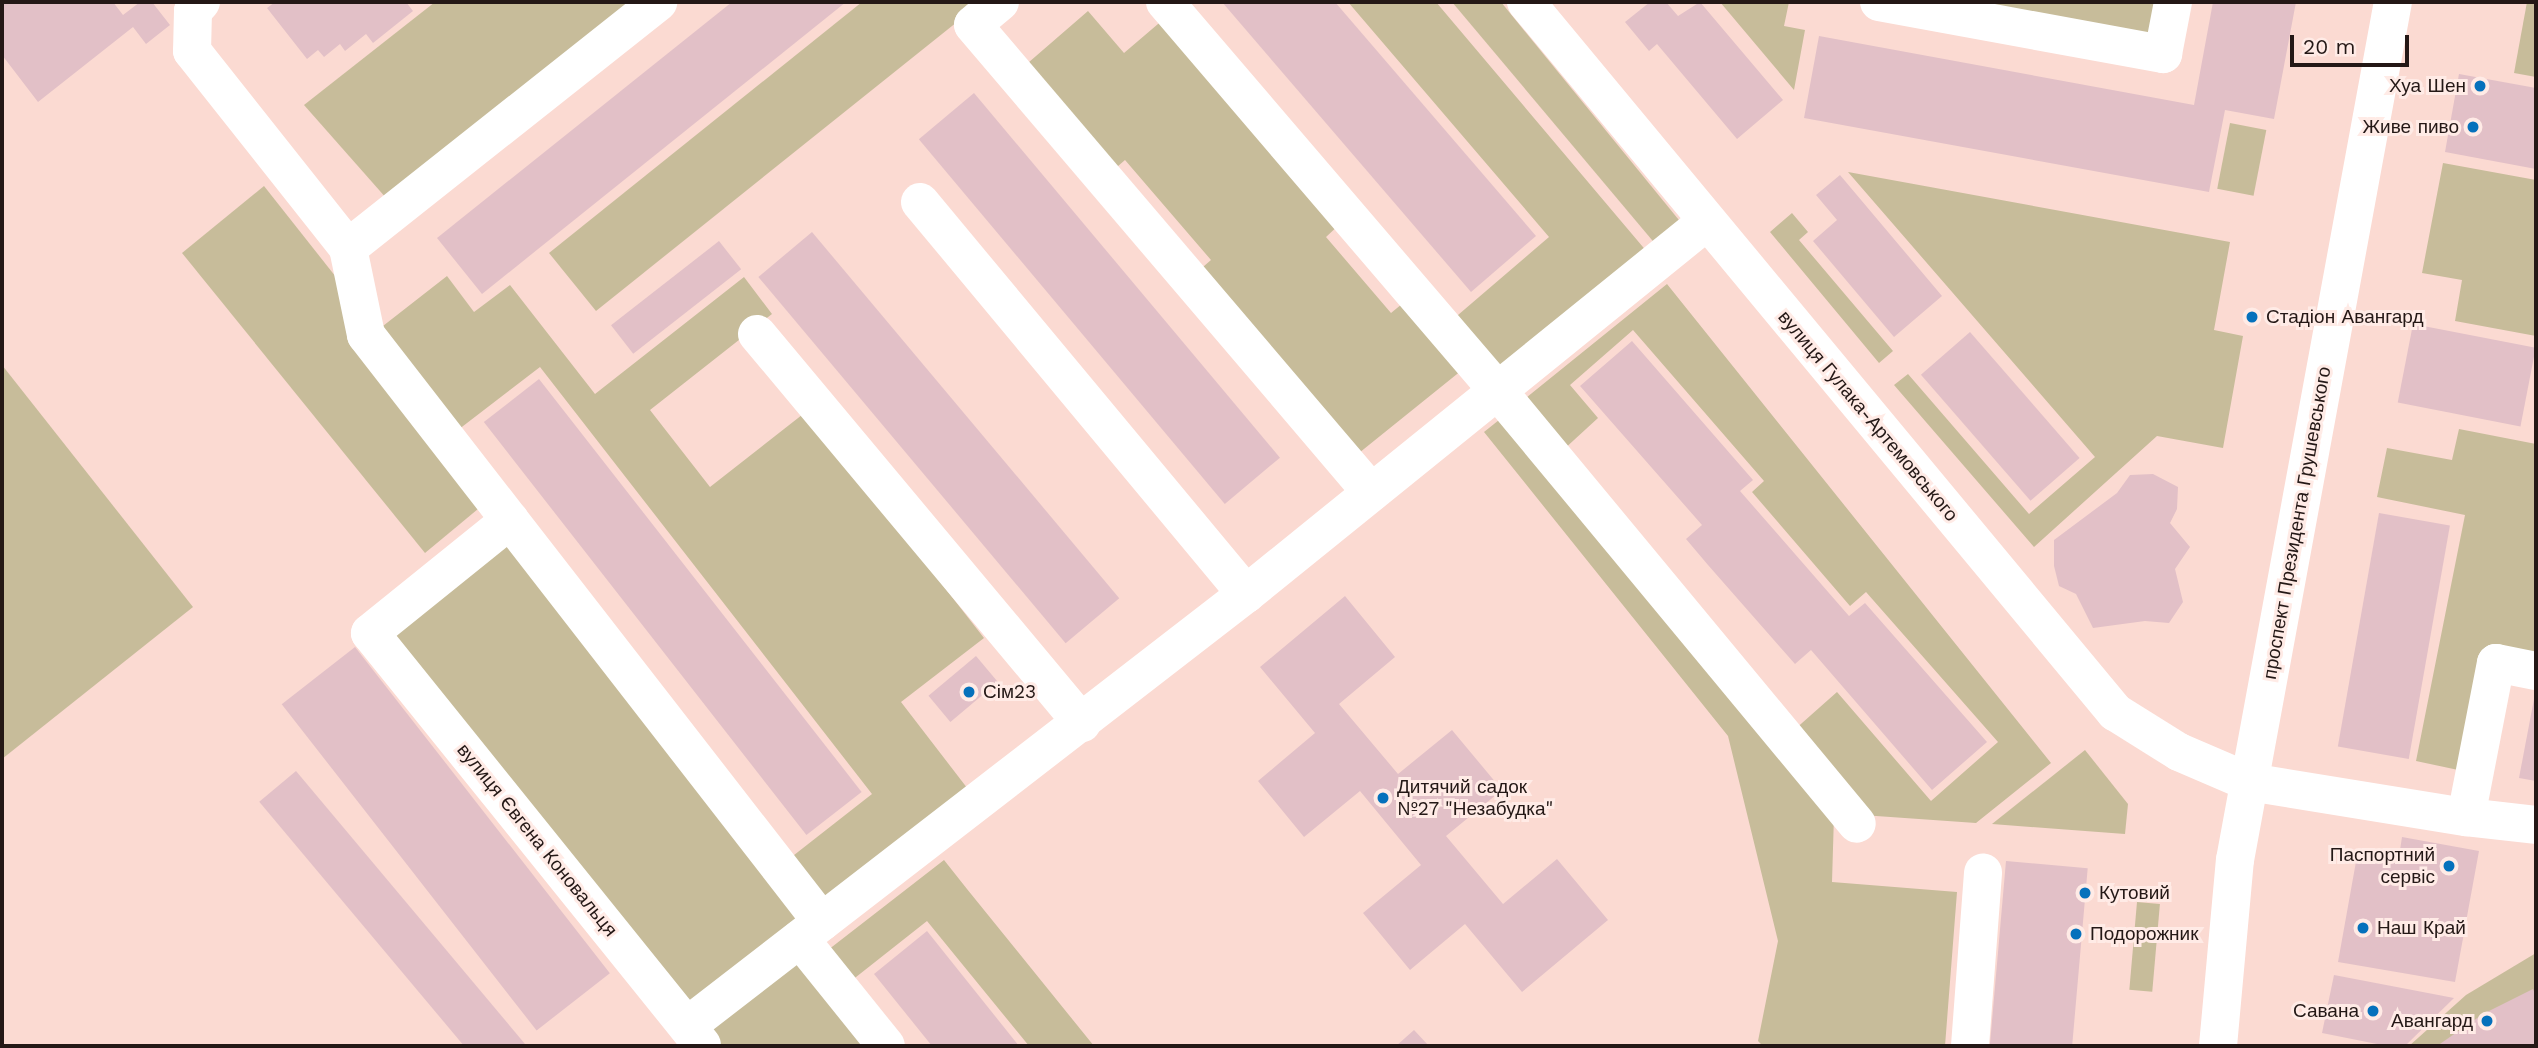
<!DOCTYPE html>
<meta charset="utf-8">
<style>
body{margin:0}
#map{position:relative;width:2538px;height:1048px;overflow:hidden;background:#fbdad2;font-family:"Work Sans",sans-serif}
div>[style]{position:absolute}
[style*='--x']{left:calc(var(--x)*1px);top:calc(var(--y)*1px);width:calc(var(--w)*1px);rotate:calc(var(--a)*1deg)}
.green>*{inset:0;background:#c7bc9a;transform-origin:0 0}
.building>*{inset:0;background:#e2c0c7;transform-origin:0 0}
.minor>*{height:38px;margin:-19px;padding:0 19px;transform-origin:19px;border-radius:19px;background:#fff}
.dots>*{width:19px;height:19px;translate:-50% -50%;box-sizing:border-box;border:4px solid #ffebe6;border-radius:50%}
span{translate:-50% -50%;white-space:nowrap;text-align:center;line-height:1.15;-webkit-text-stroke:6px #ffebe6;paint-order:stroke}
.poi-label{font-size:19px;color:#241816}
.right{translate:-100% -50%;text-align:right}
.left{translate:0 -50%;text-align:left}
.street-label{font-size:19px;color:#241816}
.frame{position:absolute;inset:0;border:4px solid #241816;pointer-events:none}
.scale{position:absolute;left:2290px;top:35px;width:119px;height:32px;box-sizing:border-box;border:4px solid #241816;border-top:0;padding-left:9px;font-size:21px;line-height:24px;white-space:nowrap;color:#241816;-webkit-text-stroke:5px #ffebe6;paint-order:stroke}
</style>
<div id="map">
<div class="green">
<i style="clip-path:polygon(435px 2px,636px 2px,387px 199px,304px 105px)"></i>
<i style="clip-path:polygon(862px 2px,982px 2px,596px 311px,549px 253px)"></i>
<i style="clip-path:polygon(1348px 2px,1436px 2px,1648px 253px,1498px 375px,1451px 321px,1549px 237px)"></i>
<i style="clip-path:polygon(1452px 2px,1501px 2px,1683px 225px,1657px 246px)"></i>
<i style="clip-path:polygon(1720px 2px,1789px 2px,1784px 26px,1805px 30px,1794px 90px)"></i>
<i style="clip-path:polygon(1948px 2px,2163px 2px,2157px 39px)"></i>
<i style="clip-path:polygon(2527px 2px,2536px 2px,2536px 77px,2514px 73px)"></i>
<i style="clip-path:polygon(1088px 11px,1124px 53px,1165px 18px,1341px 223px,1326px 237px,1391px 313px,1408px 299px,1467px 366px,1354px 457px,1196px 273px,1211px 260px,1125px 160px,1110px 173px,1021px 69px)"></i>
<i style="left:2230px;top:123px;width:37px;height:67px;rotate:11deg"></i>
<i style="clip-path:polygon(2443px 163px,2536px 180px,2536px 336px,2455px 321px,2462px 280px,2422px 273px)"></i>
<i style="clip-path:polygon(1848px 172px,2230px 242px,2214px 330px,2243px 336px,2223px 448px,2157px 436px,2034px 547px,1894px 385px,1908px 374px,2029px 514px,2095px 457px)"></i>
<i style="clip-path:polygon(264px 186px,347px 291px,484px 504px,425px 553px,182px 253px)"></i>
<i style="clip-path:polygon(1792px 213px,1808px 232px,1799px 240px,1893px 351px,1879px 363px,1770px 232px)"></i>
<i style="clip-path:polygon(447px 276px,474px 312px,510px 285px,595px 394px,744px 277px,772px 314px,650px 410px,710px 487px,807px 411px,984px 638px,901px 702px,971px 793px,825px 905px,789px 859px,872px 794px,540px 367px,454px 433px,374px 333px)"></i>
<i style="clip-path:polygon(1667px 284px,2051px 763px,1976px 823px,1862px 815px,1793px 731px,1837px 692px,1931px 801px,1998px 742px,1866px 592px,1850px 606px,1752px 492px,1764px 481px,1633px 330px,1570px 385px,1598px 418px,1562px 451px,1521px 402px)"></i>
<i style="clip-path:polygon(2px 365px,193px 607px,2px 759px)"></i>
<i style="clip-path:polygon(1504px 416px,1834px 815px,1832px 882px,1957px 892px,1945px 1046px,1763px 1046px,1758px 1041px,1778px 941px,1728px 736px,1484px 432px)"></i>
<i style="clip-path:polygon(2459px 429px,2536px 444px,2536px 663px,2486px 653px,2463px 771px,2416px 761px,2465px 515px,2377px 497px,2387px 448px,2452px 460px)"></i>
<i style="left:510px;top:539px;width:482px;height:154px;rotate:52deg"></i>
<i style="clip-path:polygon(2085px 750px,2128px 804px,2125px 834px,1992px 824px)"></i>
<i style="clip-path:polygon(944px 860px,967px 889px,1094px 1046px,1029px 1046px,927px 921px,851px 981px,828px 950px)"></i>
<i style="left:2137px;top:902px;width:23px;height:88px;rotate:5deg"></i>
<i style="clip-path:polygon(2536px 953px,2536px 1046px,2409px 1046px,2466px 995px)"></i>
<i style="clip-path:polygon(799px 957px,871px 1046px,721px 1046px,707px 1028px)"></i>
</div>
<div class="building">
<i style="clip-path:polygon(2px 2px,113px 2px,123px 15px,140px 2px,152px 2px,170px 25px,146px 44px,133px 27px,38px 102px,2px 55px)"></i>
<i style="clip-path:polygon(275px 2px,406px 2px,413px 11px,373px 43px,366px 34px,345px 51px,340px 44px,324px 57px,318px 50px,307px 59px,267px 8px)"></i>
<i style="clip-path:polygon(732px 2px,846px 2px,482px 294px,437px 238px)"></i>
<i style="clip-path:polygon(1222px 2px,1335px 2px,1536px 236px,1471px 292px)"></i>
<i style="clip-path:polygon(1650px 2px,1666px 2px,1678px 16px,1700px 2px,1783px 100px,1737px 139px,1657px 44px,1649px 51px,1625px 22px)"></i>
<i style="clip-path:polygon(2213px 2px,2296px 2px,2274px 119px,2225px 110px,2209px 192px,1804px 118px,1819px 36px,2194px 105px)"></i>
<i style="clip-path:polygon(2459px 74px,2536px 88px,2536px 169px,2445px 152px)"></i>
<i style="left:974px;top:93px;width:476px;height:72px;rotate:50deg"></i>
<i style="clip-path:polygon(1840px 175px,1942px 296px,1894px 337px,1813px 241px,1837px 220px,1816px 195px)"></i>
<i style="left:812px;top:232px;width:478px;height:70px;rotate:50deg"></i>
<i style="left:719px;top:241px;width:36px;height:137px;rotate:52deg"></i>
<i style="left:2413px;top:324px;width:125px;height:80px;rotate:11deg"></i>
<i style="left:1970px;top:332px;width:167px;height:65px;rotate:49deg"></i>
<i style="clip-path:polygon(1632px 341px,1753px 480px,1740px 491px,1849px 616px,1865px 603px,1987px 742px,1932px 790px,1811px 650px,1795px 664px,1708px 565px,1686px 539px,1702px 525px,1580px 386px)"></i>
<i style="left:539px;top:379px;width:524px;height:70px;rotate:52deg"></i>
<i style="clip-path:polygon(2153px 474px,2178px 487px,2177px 509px,2170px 523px,2190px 547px,2175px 569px,2183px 602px,2169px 623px,2145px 621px,2093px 628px,2076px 594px,2059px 586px,2054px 566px,2054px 540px,2117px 493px,2130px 475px)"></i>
<i style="left:2379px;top:513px;width:72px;height:237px;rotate:10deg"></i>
<i style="clip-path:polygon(1345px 596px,1395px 657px,1339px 704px,1398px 774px,1452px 730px,1502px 790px,1446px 836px,1503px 904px,1557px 859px,1608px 920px,1522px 992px,1465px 924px,1410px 970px,1363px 913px,1421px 865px,1360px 791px,1304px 837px,1258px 781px,1315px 733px,1260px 667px)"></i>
<i style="left:355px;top:647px;width:414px;height:93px;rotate:52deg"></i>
<i style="left:976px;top:656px;width:34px;height:62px;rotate:50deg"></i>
<i style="clip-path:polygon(2534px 699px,2536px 700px,2536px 781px,2519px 778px)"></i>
<i style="left:296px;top:771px;width:357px;height:48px;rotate:50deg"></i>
<i style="clip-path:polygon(2402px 837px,2479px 851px,2455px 982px,2338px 962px,2357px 856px,2398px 863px)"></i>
<i style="left:2006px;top:861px;width:82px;height:186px;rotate:5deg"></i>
<i style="clip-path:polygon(927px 931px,1019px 1046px,932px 1046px,874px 974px)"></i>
<i style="clip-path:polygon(2334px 975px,2454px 998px,2405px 1046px,2387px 1046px,2322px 1033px)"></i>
<i style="clip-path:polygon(2533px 989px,2536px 996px,2536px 1046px,2437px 1046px,2483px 1014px)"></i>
<i style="clip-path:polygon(1414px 1030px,1429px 1046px,1396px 1046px)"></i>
</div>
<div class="minor">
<i style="--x:201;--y:2;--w:12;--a:132"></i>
<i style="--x:193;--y:11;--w:40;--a:91.4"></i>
<i style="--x:192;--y:51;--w:251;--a:51.6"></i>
<i style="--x:348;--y:248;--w:89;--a:78.3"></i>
<i style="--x:366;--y:335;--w:743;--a:52.16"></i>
<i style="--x:1000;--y:2;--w:35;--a:140"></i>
<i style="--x:973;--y:25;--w:614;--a:49.56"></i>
<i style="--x:1165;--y:2;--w:512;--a:49.44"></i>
<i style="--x:1498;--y:391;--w:562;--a:50.34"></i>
<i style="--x:1526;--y:2;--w:923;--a:50.32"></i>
<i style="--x:2115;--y:712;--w:75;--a:32"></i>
<i style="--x:2179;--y:752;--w:76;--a:23.2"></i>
<i style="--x:2249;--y:782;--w:220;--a:9.2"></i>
<i style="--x:2466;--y:817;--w:70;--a:6.5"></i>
<i style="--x:1879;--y:2;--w:289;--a:10.4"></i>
<i style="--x:2163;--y:54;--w:53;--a:-79.1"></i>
<i style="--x:920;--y:202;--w:510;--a:50.25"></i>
<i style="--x:348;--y:248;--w:396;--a:-38.4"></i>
<i style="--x:757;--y:334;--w:507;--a:50.12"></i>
<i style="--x:510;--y:520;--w:180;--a:141.1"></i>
<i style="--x:370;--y:633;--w:529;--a:51.14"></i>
<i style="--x:2466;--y:817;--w:157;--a:-79"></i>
<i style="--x:2496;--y:663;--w:41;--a:11.3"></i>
<i style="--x:800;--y:939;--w:137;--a:51.2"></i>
<i style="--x:687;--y:1026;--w:706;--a:-37.7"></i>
<i style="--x:1246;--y:594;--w:592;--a:-38.96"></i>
<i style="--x:1970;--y:1046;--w:174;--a:-85.7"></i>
<i style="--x:2218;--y:1046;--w:187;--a:-84.8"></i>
<i style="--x:2235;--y:860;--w:872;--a:-79.57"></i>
</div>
<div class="dots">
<i style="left:2480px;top:86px;background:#0571bc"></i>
<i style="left:2473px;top:127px;background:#0571bc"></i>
<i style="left:2252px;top:317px;background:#0571bc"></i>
<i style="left:969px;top:692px;background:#0571bc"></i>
<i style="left:1383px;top:798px;background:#0571bc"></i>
<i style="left:2449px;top:866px;background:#0571bc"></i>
<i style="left:2085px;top:893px;background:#0571bc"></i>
<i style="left:2363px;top:928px;background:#0571bc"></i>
<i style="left:2076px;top:934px;background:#0571bc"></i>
<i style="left:2373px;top:1011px;background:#0571bc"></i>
<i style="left:2487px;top:1021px;background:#0571bc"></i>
</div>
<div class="poi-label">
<span class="right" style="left:2466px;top:86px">Хуа Шен</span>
<span class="right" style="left:2459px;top:127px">Живе пиво</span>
<span class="left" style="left:2266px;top:317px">Стадіон Авангард</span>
<span class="left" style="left:983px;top:692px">Сім23</span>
<span class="left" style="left:1397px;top:798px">Дитячий садок<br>№27 "Незабудка"</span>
<span class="right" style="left:2435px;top:866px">Паспортний<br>сервіс</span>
<span class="left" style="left:2099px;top:893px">Кутовий</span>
<span class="left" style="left:2377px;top:928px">Наш Край</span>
<span class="left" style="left:2090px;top:934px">Подорожник</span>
<span class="right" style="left:2359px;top:1011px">Савана</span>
<span class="right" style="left:2473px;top:1021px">Авангард</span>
</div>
<div class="street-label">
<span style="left:1868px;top:416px;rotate:50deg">вулиця Гулака-Артемовського</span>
<span style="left:2297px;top:523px;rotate:-80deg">проспект Президента Грушевського</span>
<span style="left:537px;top:840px;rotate:51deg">вулиця Євгена Коновальця</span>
</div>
<div class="frame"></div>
<div class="scale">20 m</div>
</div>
